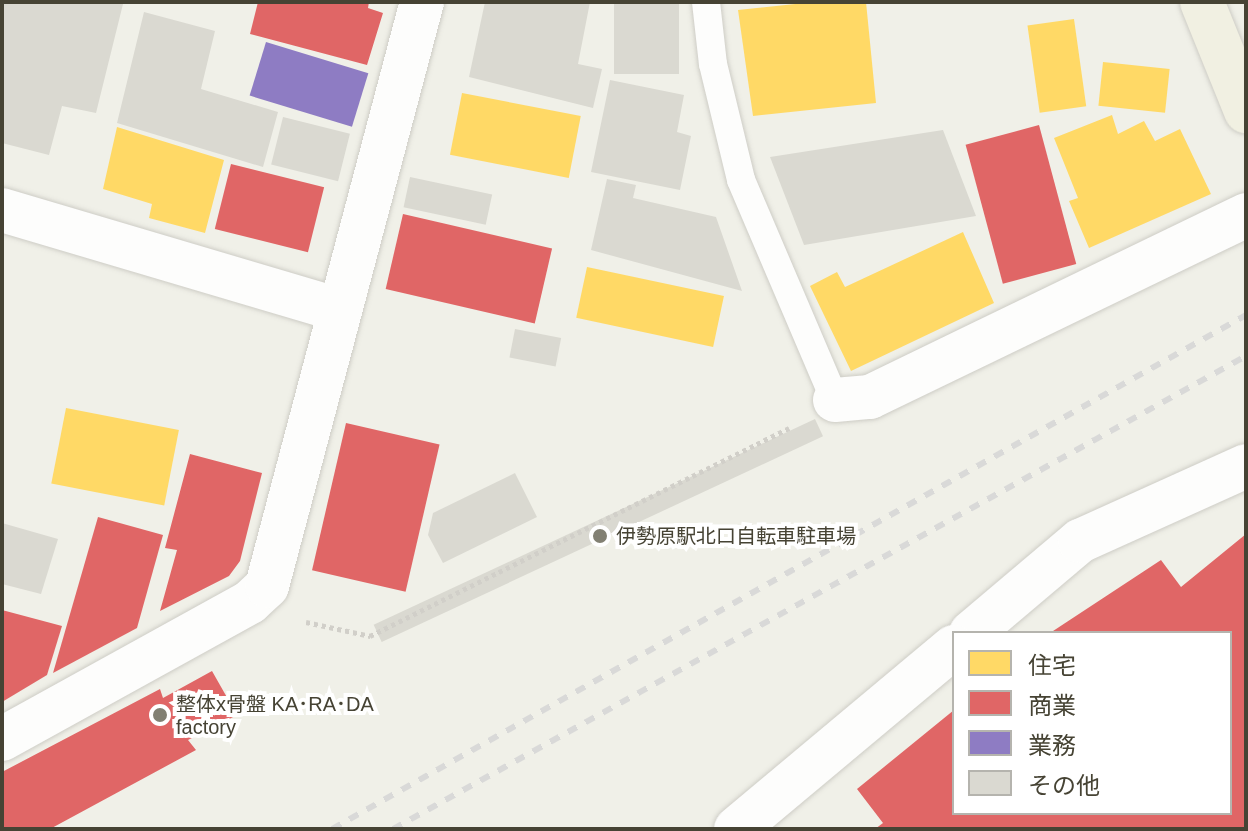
<!DOCTYPE html>
<meta charset="utf-8">
<style>
body{margin:0}
#map{position:relative;width:1248px;height:831px;overflow:hidden;background:#f0f0e8;font-family:Arial,"Noto Sans JP",sans-serif}
div>[style]{position:absolute}
[style*='--x']{left:calc(var(--x)*1px);top:calc(var(--y)*1px);width:calc(var(--w)*1px);rotate:calc(var(--a)*1deg)}
.homes>*{inset:0;background:#ffd966;transform-origin:0 0}
.shops>*{inset:0;background:#e06666;transform-origin:0 0}
.offices>*{inset:0;background:#8e7cc3;transform-origin:0 0}
.building>*{inset:0;background:#dad9d1;transform-origin:0 0}
.path>*{height:5px;margin-top:-2.5px;transform-origin:0;background:repeating-linear-gradient(90deg,#d1cfc9 0 4px,transparent 0 8px)}
.roads{filter:drop-shadow(0 0 2px #cecdc6) drop-shadow(0 0 2px #cecdc6)}
.lane>*{height:28px;margin:-14px;padding:0 14px;transform-origin:14px;border-radius:14px;background:#fdfdfc}
.street>*{height:44px;margin:-22px;padding:0 22px;transform-origin:22px;border-radius:22px;background:#fdfdfc}
.primary>*{height:44px;margin:-22px;padding:0 22px;transform-origin:22px;border-radius:22px;background:#f1f0e2}
.rail>*{height:6px;margin-top:-3px;transform-origin:0;background:repeating-linear-gradient(90deg,#d9d9d8 0 10px,transparent 0 20px)}
.dots>*{width:22px;height:22px;translate:-50% -50%;box-sizing:border-box;border:4px solid #fff;border-radius:50%}
span{translate:-50% -50%;white-space:nowrap;text-align:center;line-height:1.15;-webkit-text-stroke:8px #fff;paint-order:stroke}
.poi-label{font-size:20px;color:#464334}
.left{translate:0 -50%;text-align:left}
.frame{position:absolute;inset:0;border:4px solid #464334;pointer-events:none}
.legend{position:absolute;left:952px;top:631px;width:280px;height:184px;box-sizing:border-box;background:#fff;border:2px solid #b5b4ae;margin:0;padding:10px 14px;list-style:none;font-size:24px;color:#464334}
.legend li{display:flex;align-items:center;gap:16px;height:40px}
.legend b{width:40px;border:2px solid #b5b4ae}
</style>
<div id="map">
<div class="homes">
<i style="clip-path:polygon(814px 2px,866px 2px,876px 103px,753px 116px,738px 10px)"></i>
<i style="left:1074px;top:19px;width:88px;height:47px;rotate:82deg"></i>
<i style="left:1103px;top:62px;width:67px;height:44px;rotate:6deg"></i>
<i style="left:462px;top:93px;width:121px;height:63px;rotate:11deg"></i>
<i style="clip-path:polygon(1112px 115px,1118px 134px,1144px 121px,1155px 141px,1180px 129px,1211px 194px,1089px 248px,1069px 201px,1078px 198px,1054px 138px)"></i>
<i style="clip-path:polygon(117px 127px,224px 160px,205px 233px,149px 218px,152px 204px,103px 189px)"></i>
<i style="clip-path:polygon(963px 232px,994px 303px,851px 371px,810px 286px,837px 272px,845px 287px)"></i>
<i style="left:587px;top:267px;width:140px;height:52px;rotate:12deg"></i>
<i style="left:66px;top:408px;width:115px;height:77px;rotate:11deg"></i>
</div>
<div class="shops">
<i style="clip-path:polygon(258px 2px,369px 2px,368px 8px,383px 13px,367px 65px,250px 34px)"></i>
<i style="left:1039px;top:125px;width:144px;height:76px;rotate:75deg"></i>
<i style="left:231px;top:164px;width:96px;height:67px;rotate:14deg"></i>
<i style="left:403px;top:214px;width:153px;height:77px;rotate:13deg"></i>
<i style="left:346px;top:423px;width:96px;height:151px;rotate:13deg"></i>
<i style="clip-path:polygon(190px 454px,262px 473px,240px 561px,229px 576px,160px 611px,177px 550px,165px 548px)"></i>
<i style="clip-path:polygon(98px 517px,163px 535px,137px 628px,53px 673px)"></i>
<i style="clip-path:polygon(1246px 534px,1246px 829px,875px 829px,883px 823px,857px 789px,954px 710px,954px 813px,1230px 813px,1230px 633px,1050px 633px,1161px 560px,1181px 587px)"></i>
<i style="clip-path:polygon(2px 610px,62px 626px,47px 675px,2px 702px)"></i>
<i style="clip-path:polygon(212px 671px,237px 715px,188px 740px,196px 750px,50px 829px,2px 829px,2px 772px,160px 689px,163px 698px)"></i>
</div>
<div class="offices">
<i style="left:266px;top:42px;width:107px;height:56px;rotate:17deg"></i>
</div>
<div class="building">
<i style="clip-path:polygon(2px 2px,123px 4px,96px 113px,62px 106px,49px 155px,2px 143px)"></i>
<i style="clip-path:polygon(485px 2px,590px 2px,578px 64px,602px 69px,593px 108px,469px 77px)"></i>
<i style="left:614px;top:2px;width:65px;height:72px"></i>
<i style="clip-path:polygon(144px 12px,215px 31px,201px 89px,278px 112px,263px 167px,117px 123px)"></i>
<i style="clip-path:polygon(610px 80px,684px 95px,677px 132px,691px 136px,680px 190px,591px 172px)"></i>
<i style="left:283px;top:117px;width:69px;height:49px;rotate:14deg"></i>
<i style="clip-path:polygon(943px 130px,976px 216px,804px 245px,770px 157px)"></i>
<i style="left:410px;top:177px;width:84px;height:31px;rotate:12deg"></i>
<i style="clip-path:polygon(607px 179px,636px 185px,633px 198px,716px 217px,742px 291px,591px 250px)"></i>
<i style="left:515px;top:329px;width:47px;height:29px;rotate:11deg"></i>
<i style="left:815px;top:419px;width:19px;height:487px;rotate:65deg"></i>
<i style="clip-path:polygon(515px 473px,537px 517px,443px 563px,428px 535px,433px 513px)"></i>
<i style="clip-path:polygon(2px 523px,58px 539px,41px 594px,2px 584px)"></i>
</div>
<div class="path">
<i style="--x:306;--y:622;--w:66;--a:12.3"></i>
<i style="--x:370;--y:636;--w:468;--a:-26.4"></i>
</div>
<div class="roads">
<div class="lane">
<i style="--x:706;--y:2;--w:62;--a:83.6"></i>
<i style="--x:713;--y:64;--w:119;--a:76.4"></i>
<i style="--x:741;--y:180;--w:239;--a:66.9"></i>
</div>
<div class="street">
<i style="--x:2;--y:210;--w:352;--a:16.5"></i>
<i style="--x:835;--y:400;--w:35;--a:-5"></i>
<i style="--x:870;--y:397;--w:418;--a:-25.8"></i>
<i style="--x:971;--y:633;--w:143;--a:-40.2"></i>
<i style="--x:1080;--y:541;--w:182;--a:-24.3"></i>
<i style="--x:2;--y:739;--w:283;--a:-28.9"></i>
<i style="--x:250;--y:602;--w:23;--a:-43"></i>
<i style="--x:267;--y:586;--w:604;--a:-75.14"></i>
<i style="--x:736;--y:829;--w:284;--a:-39.9"></i>
</div>
<div class="primary">
<i style="--x:1202;--y:2;--w:118;--a:68"></i>
</div>
</div>
<div class="rail">
<i style="--x:332;--y:829;--w:1049;--a:-29.35"></i>
<i style="--x:393;--y:829;--w:975;--a:-29.01"></i>
</div>
<div class="dots">
<i style="left:600px;top:536px;background:#828073"></i>
<i style="left:160px;top:715px;background:#828073"></i>
</div>
<div class="poi-label">
<span class="left" style="left:616px;top:536px">伊勢原駅北口自転車駐車場</span>
<span class="left" style="left:176px;top:716px">整体x骨盤 KA･RA･DA<br>factory</span>
</div>
<div class="frame"></div>
<ul class="legend">
<li><b style="height:22px;background:#ffd966"></b>住宅</li>
<li><b style="height:22px;background:#e06666"></b>商業</li>
<li><b style="height:22px;background:#8e7cc3"></b>業務</li>
<li><b style="height:22px;background:#dad9d1"></b>その他</li>
</ul>
</div>
